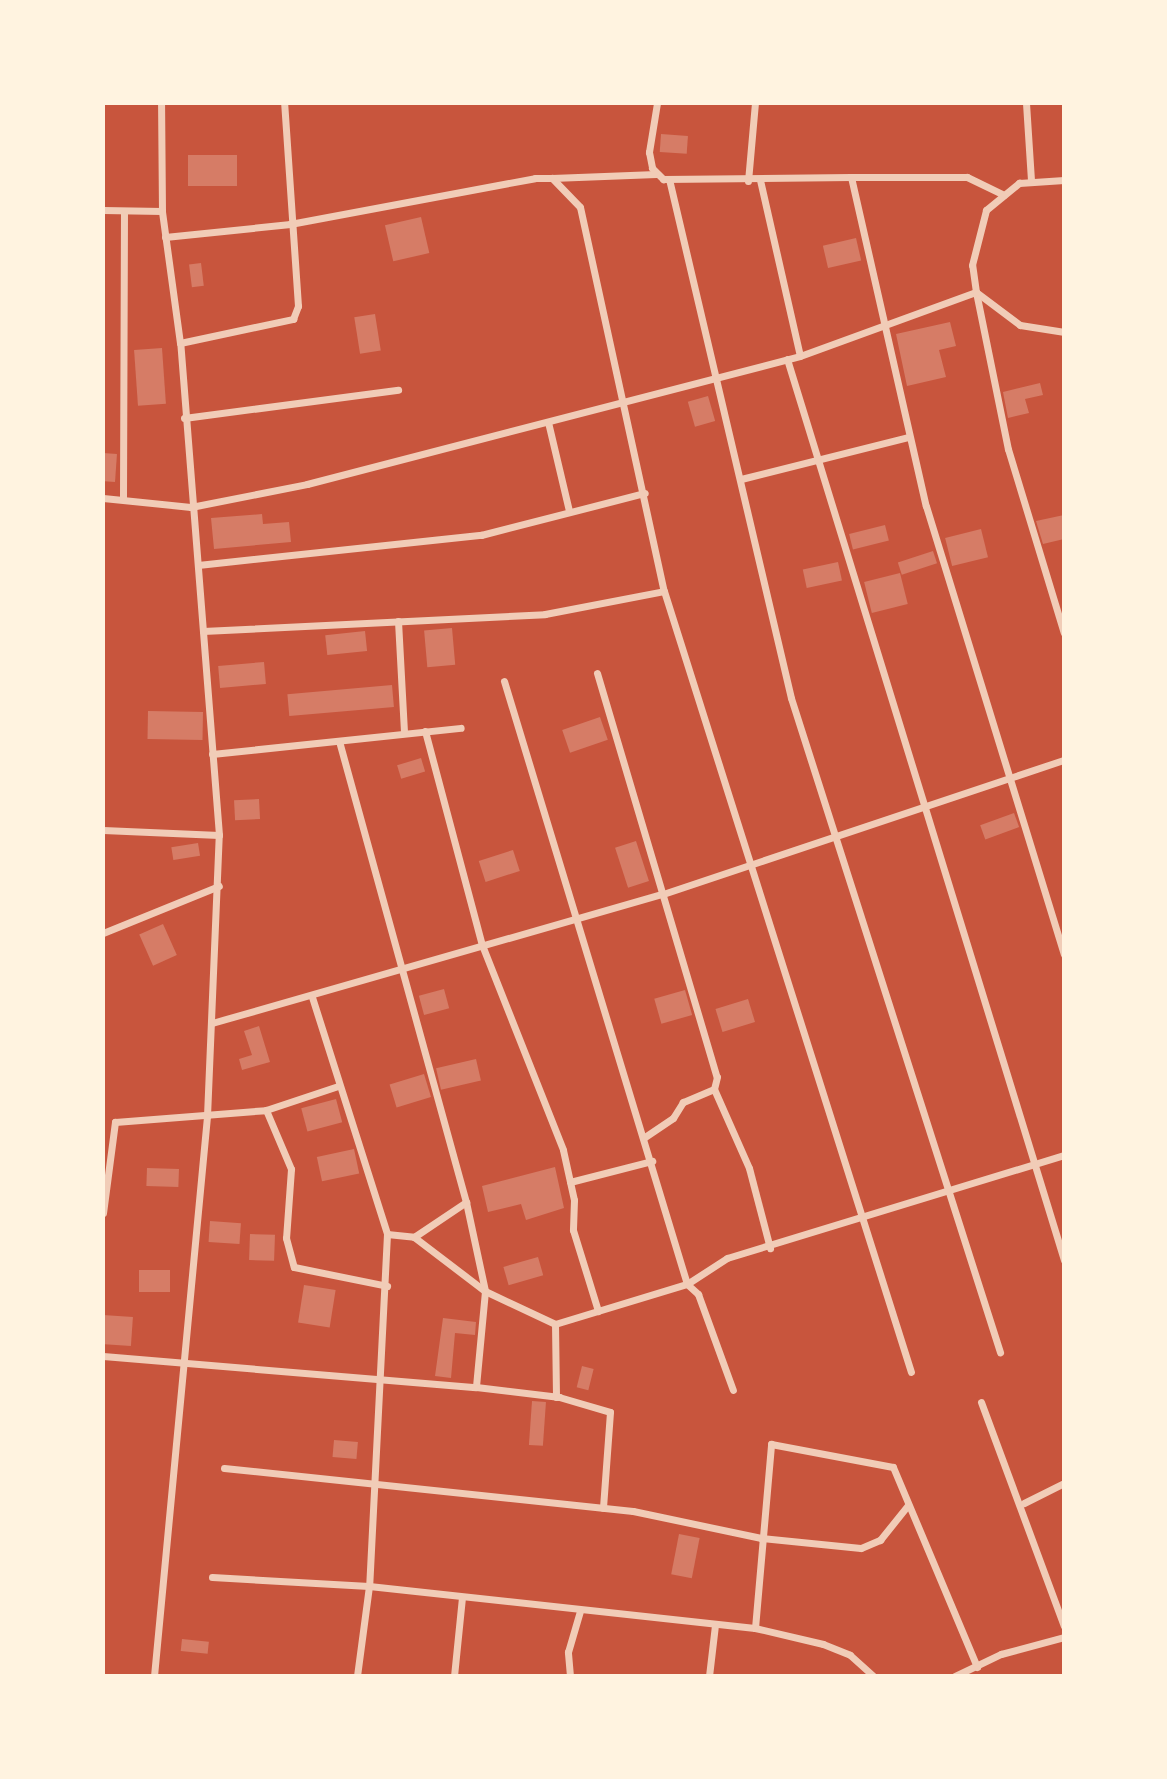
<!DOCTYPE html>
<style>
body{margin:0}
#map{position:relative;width:1167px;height:1779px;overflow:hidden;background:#c8553d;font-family:Lato,sans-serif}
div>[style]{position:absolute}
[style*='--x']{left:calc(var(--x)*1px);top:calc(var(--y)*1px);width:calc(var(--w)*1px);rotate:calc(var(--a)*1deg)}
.building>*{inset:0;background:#d67c66;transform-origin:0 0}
.minor>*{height:7px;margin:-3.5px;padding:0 3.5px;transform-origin:3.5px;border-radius:3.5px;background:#f1ccb7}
span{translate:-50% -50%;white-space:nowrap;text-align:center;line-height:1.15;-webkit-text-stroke:5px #fff3e0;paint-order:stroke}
.frame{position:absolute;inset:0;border:105px solid #fff3e0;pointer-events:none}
</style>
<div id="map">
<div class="building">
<i style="left:661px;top:134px;width:27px;height:18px;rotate:4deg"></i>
<i style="left:188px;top:155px;width:49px;height:31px"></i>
<i style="left:421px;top:217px;width:37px;height:37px;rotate:77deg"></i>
<i style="left:856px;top:238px;width:23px;height:34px;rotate:77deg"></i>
<i style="left:201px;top:263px;width:23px;height:12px;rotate:83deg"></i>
<i style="left:375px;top:314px;width:37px;height:21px;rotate:81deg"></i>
<i style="clip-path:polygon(950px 322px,956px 346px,939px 350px,946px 377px,907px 386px,896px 334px)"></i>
<i style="left:162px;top:348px;width:56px;height:28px;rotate:86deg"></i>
<i style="clip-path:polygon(1040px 383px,1043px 395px,1025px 399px,1029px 413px,1008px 418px,1003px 392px)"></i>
<i style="left:708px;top:396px;width:26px;height:21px;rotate:74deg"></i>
<i style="left:103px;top:453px;width:14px;height:28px;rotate:4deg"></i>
<i style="clip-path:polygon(262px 514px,263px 524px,289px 522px,291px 542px,214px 549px,211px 518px)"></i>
<i style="clip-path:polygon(1064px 515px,1064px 539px,1043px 544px,1036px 521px)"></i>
<i style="left:885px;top:525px;width:16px;height:37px;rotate:76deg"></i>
<i style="left:981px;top:529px;width:29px;height:37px;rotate:76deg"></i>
<i style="left:933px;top:551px;width:13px;height:37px;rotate:72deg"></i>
<i style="left:838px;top:562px;width:19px;height:36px;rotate:78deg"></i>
<i style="left:900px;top:573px;width:32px;height:37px;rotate:76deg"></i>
<i style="left:452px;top:628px;width:37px;height:28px;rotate:85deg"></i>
<i style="left:365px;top:631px;width:20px;height:40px;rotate:84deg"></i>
<i style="left:264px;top:662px;width:22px;height:46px;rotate:85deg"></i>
<i style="left:392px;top:685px;width:22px;height:105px;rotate:85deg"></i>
<i style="left:148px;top:711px;width:55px;height:28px;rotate:1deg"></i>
<i style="left:600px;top:717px;width:24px;height:40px;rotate:71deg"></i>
<i style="left:421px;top:758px;width:14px;height:25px;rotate:73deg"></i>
<i style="left:259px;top:799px;width:20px;height:25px;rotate:87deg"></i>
<i style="left:1014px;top:813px;width:15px;height:36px;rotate:70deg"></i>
<i style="left:636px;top:841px;width:42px;height:22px;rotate:72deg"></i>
<i style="left:198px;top:843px;width:13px;height:27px;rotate:81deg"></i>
<i style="left:513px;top:850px;width:22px;height:36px;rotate:72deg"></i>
<i style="left:163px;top:924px;width:34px;height:26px;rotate:66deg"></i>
<i style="left:444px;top:989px;width:20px;height:26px;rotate:75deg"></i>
<i style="left:685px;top:990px;width:26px;height:32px;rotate:74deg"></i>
<i style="left:748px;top:999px;width:24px;height:34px;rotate:73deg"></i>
<i style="clip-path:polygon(259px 1026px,270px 1062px,242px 1070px,239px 1059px,252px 1055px,244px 1031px)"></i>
<i style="left:476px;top:1059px;width:22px;height:41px;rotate:77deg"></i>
<i style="left:424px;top:1074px;width:24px;height:36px;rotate:73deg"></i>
<i style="left:336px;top:1099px;width:24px;height:36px;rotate:75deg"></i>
<i style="left:354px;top:1149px;width:25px;height:38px;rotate:78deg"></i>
<i style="clip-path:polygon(555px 1167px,564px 1208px,526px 1220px,521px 1204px,488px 1212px,482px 1186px)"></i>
<i style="left:147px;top:1168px;width:32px;height:18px;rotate:2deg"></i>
<i style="left:210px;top:1221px;width:31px;height:21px;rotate:4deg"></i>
<i style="left:250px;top:1234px;width:25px;height:26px;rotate:2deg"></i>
<i style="left:538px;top:1257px;width:19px;height:36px;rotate:74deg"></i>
<i style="left:139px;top:1270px;width:31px;height:22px"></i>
<i style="left:304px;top:1285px;width:32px;height:38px;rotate:9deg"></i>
<i style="left:103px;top:1315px;width:30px;height:29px;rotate:4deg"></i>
<i style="clip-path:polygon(443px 1318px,476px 1322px,475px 1335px,455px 1333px,451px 1378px,435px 1376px)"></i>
<i style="left:582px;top:1366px;width:12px;height:22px;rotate:14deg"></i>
<i style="left:532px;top:1401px;width:14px;height:44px;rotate:4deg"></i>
<i style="left:334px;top:1440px;width:24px;height:17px;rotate:5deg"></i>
<i style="left:679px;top:1534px;width:21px;height:41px;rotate:11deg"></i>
<i style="left:182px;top:1639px;width:27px;height:12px;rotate:6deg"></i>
</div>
<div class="minor">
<i style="--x:657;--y:103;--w:50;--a:99.3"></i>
<i style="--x:649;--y:152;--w:16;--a:79"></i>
<i style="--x:652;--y:168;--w:16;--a:45"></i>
<i style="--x:663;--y:179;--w:188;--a:-0.6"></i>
<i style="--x:851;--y:177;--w:337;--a:77.2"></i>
<i style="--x:926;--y:506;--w:469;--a:72.9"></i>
<i style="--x:1026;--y:103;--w:77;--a:86.3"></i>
<i style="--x:851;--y:177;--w:116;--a:0"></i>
<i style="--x:967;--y:177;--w:41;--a:25.9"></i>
<i style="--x:552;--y:178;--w:104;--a:-2.2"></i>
<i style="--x:669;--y:179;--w:533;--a:76.77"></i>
<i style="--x:791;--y:698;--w:687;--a:72.28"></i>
<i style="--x:760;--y:180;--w:180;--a:77.2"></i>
<i style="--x:748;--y:181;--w:78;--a:-84.9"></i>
<i style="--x:103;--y:210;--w:59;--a:1"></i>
<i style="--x:165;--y:237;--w:126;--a:-5.9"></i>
<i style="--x:290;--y:224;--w:249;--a:-10.6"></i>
<i style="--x:535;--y:178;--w:17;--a:0"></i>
<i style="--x:552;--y:178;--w:40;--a:46"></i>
<i style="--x:580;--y:207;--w:393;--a:77.7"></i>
<i style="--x:664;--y:591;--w:819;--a:72.45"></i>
<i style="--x:976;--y:292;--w:160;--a:78.5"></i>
<i style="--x:1008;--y:449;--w:192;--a:73.1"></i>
<i style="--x:976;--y:292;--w:55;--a:36.9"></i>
<i style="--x:1020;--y:325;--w:45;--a:9"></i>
<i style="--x:180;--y:343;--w:116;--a:-12"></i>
<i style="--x:293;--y:319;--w:14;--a:-69"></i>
<i style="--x:298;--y:306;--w:203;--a:-93.9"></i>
<i style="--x:787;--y:359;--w:943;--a:72.91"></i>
<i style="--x:184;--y:418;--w:216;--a:-7.5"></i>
<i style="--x:548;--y:422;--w:91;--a:76.7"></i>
<i style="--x:741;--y:479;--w:172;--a:-14.1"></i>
<i style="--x:123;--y:497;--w:286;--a:-89.8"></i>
<i style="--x:103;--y:498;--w:88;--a:5.8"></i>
<i style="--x:191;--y:507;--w:118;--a:-11.2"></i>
<i style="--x:307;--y:484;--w:509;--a:-14.55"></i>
<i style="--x:800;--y:356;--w:187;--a:-20"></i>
<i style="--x:976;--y:292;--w:27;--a:-98"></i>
<i style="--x:972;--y:265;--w:57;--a:-75.7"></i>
<i style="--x:986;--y:210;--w:43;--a:-39.3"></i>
<i style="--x:1019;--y:183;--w:45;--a:-3.8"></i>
<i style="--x:198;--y:565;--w:285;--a:-6.1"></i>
<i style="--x:481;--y:535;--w:169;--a:-14.4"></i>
<i style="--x:398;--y:621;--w:111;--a:86.9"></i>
<i style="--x:203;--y:631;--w:342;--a:-2.8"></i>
<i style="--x:545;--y:614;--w:121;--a:-10.9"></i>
<i style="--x:597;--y:673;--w:421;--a:73.5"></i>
<i style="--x:717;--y:1077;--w:12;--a:104"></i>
<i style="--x:714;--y:1089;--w:34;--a:157"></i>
<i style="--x:683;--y:1102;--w:19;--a:122"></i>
<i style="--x:673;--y:1118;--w:34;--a:146"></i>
<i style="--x:504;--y:681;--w:630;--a:73.12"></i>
<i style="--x:687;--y:1284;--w:15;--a:42"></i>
<i style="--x:698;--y:1294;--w:102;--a:70"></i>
<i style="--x:425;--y:731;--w:221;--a:75.1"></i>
<i style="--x:482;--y:945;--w:220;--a:68.4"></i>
<i style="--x:563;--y:1150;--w:51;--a:77.6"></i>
<i style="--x:574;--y:1200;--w:30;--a:92"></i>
<i style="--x:573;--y:1230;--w:85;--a:72.8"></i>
<i style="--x:339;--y:741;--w:478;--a:74.6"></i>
<i style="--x:212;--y:754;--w:250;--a:-6"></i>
<i style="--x:103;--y:830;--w:116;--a:2.5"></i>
<i style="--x:103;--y:933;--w:125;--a:-22.1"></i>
<i style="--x:312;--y:997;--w:249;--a:72.4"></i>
<i style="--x:387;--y:1234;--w:352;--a:92.9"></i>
<i style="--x:369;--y:1586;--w:91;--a:97.6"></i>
<i style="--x:212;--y:1023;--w:469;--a:-16"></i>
<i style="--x:663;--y:894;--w:423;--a:-18.5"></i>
<i style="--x:714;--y:1089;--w:86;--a:66.1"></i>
<i style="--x:749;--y:1168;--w:83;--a:75.3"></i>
<i style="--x:266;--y:1110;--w:64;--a:67"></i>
<i style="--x:291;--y:1169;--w:69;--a:94.1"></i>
<i style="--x:286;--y:1238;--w:30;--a:75"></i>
<i style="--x:294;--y:1267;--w:95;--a:11.5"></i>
<i style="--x:570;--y:1182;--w:85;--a:-14.4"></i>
<i style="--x:103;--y:1213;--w:92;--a:-82.5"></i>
<i style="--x:115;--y:1122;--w:151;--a:-4.5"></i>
<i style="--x:266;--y:1110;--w:76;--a:-18.4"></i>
<i style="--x:387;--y:1234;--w:27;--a:6"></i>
<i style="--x:414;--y:1237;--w:63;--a:-33.9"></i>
<i style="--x:466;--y:1202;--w:91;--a:77.9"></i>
<i style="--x:485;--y:1291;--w:96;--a:95.4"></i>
<i style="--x:414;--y:1237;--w:89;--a:37.3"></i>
<i style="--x:485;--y:1291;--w:77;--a:25.2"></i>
<i style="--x:555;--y:1324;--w:138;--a:-16.9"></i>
<i style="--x:687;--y:1284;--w:48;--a:-33"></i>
<i style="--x:727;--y:1258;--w:352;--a:-17"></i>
<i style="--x:555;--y:1324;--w:73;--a:89.2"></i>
<i style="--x:103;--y:1356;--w:374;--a:4.8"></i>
<i style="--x:476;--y:1387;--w:84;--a:6.9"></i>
<i style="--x:559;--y:1397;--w:53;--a:16.4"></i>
<i style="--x:610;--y:1412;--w:96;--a:94.2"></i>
<i style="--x:981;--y:1402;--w:239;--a:69.7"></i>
<i style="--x:224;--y:1468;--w:411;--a:6"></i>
<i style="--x:633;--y:1511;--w:131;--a:11.9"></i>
<i style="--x:761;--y:1538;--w:100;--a:5.7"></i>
<i style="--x:861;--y:1548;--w:21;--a:-23"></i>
<i style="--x:880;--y:1540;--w:45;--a:-51.3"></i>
<i style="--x:1024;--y:1503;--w:45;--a:-26.6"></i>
<i style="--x:212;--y:1577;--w:157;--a:3.3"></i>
<i style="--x:369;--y:1586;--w:388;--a:6.2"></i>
<i style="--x:755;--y:1628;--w:70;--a:13.2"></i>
<i style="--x:823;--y:1644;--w:29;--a:22"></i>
<i style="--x:850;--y:1655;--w:31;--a:42"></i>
<i style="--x:755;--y:1628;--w:185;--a:-85"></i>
<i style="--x:771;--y:1444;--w:124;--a:10.7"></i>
<i style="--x:893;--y:1467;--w:217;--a:67.2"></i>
<i style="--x:154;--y:1676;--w:563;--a:-84.59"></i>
<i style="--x:207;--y:1116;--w:281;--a:-87.6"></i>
<i style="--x:219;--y:835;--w:494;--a:-94.5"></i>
<i style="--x:180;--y:343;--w:133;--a:-97.8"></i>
<i style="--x:162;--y:211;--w:108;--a:-90.5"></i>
<i style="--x:454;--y:1676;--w:79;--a:-84.2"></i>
<i style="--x:570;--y:1676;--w:24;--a:-95"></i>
<i style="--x:568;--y:1652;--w:43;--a:-73.7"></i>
<i style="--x:709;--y:1676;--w:51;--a:-83.3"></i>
<i style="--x:955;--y:1676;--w:51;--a:-25.6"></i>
<i style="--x:1001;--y:1654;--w:65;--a:-15.1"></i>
</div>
<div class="frame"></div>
</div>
